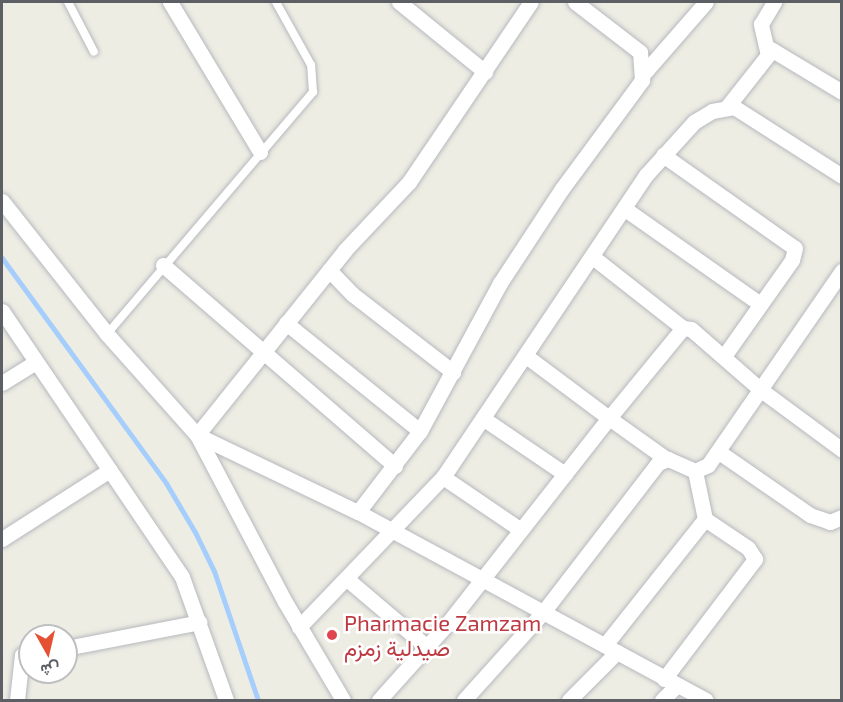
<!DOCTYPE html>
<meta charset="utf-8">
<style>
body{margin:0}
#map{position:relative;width:843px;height:702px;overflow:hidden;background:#eeede4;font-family:"Exo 2",Vazirmatn,sans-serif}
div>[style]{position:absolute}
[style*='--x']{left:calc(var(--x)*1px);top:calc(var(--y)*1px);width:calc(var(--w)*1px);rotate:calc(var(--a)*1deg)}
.stream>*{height:5px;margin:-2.5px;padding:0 2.5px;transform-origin:2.5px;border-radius:2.5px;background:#a5cefd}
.roads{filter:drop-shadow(0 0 2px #b6b9be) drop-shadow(0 0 2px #b6b9be)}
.service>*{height:8px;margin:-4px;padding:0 4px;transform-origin:4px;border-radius:4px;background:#fff}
.minor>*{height:15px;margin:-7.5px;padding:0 7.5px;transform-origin:7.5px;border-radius:7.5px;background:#fff}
.dots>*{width:16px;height:16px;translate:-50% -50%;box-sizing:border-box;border:3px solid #fff;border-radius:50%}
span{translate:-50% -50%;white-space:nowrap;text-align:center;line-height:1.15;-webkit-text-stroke:5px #fff;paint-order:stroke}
.health-label{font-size:22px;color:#be3a42}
.left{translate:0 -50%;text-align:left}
.frame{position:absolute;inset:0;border:3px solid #5c5f64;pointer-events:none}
.north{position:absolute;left:18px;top:624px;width:60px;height:60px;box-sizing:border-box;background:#fff;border:2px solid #bebfc1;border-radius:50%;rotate:172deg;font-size:16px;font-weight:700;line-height:24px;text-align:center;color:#5c5f64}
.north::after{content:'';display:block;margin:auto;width:21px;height:27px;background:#e55233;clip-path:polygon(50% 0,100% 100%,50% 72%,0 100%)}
</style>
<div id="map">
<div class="stream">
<i style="--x:2;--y:258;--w:278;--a:53.9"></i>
<i style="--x:166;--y:483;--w:59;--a:59.5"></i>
<i style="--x:196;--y:534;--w:41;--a:64.1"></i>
<i style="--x:214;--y:571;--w:136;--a:71.2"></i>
</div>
<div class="roads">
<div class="service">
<i style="--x:68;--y:2;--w:56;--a:62.5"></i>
<i style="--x:107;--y:334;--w:318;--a:-49.6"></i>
<i style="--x:313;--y:92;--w:27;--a:-94"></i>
<i style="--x:311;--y:65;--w:72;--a:-119.1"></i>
</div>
<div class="minor">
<i style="--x:170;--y:2;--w:175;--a:59"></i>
<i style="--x:399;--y:2;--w:111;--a:39.1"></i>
<i style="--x:769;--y:48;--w:85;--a:31.1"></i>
<i style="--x:644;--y:73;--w:94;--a:-48.9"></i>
<i style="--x:727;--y:107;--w:66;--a:-51.7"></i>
<i style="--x:768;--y:55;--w:32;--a:-103"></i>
<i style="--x:761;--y:24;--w:26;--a:-59"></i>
<i style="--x:663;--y:155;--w:161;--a:35.2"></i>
<i style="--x:795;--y:248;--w:12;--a:104"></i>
<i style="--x:792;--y:260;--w:118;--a:125.3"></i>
<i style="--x:2;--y:201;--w:169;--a:51.7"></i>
<i style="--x:107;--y:334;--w:135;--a:48.3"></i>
<i style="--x:197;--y:435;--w:178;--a:25.6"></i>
<i style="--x:358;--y:512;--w:395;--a:28.4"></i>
<i style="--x:625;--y:209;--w:165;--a:35.1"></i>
<i style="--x:594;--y:258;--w:113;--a:38.2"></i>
<i style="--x:683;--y:328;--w:8;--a:7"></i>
<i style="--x:691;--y:329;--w:93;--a:41.1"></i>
<i style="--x:761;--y:390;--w:101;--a:36.5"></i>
<i style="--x:163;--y:265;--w:307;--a:40.9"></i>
<i style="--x:329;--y:270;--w:33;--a:46"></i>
<i style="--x:352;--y:294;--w:128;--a:37.7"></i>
<i style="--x:2;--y:311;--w:321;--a:55.9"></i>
<i style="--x:182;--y:577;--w:131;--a:70.3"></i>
<i style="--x:286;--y:323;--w:172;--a:38.9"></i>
<i style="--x:526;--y:356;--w:104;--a:36.8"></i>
<i style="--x:609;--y:418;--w:117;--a:-50.6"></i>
<i style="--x:2;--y:383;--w:40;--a:-32"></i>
<i style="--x:484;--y:419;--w:98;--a:34.2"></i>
<i style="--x:719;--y:452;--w:111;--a:34.7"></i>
<i style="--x:810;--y:515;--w:21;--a:19"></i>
<i style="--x:830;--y:522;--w:13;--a:-23"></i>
<i style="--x:443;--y:477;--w:94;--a:34.2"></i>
<i style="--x:358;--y:512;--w:102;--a:-52.6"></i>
<i style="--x:420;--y:431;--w:168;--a:-61.6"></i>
<i style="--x:500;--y:283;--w:111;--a:-56.7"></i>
<i style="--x:561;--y:190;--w:137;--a:-53.6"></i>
<i style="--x:642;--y:80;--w:28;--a:-94"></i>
<i style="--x:640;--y:52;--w:82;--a:-142.4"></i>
<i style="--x:2;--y:539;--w:128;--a:-32.6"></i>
<i style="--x:347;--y:579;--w:105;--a:40.4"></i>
<i style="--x:299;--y:627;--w:208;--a:-46.2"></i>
<i style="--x:443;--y:477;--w:364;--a:-56.1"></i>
<i style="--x:646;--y:175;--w:72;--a:-47.8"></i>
<i style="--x:694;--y:122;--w:21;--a:-31"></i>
<i style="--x:712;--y:111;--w:22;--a:-10"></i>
<i style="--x:734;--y:107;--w:128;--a:32.6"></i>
<i style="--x:605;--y:645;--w:161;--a:-51.6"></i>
<i style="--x:66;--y:648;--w:136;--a:-11"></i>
<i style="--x:664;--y:679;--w:151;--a:-52.8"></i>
<i style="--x:755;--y:559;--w:13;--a:-122"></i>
<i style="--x:748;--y:548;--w:52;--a:-146"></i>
<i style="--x:705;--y:519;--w:49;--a:-101.8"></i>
<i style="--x:17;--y:700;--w:45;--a:-83.7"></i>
<i style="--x:22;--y:655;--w:8;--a:7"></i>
<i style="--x:343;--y:700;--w:114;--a:-120.6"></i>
<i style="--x:285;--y:602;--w:189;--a:-117.8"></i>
<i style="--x:197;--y:435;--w:237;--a:-51.3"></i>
<i style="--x:345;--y:250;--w:93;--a:-46.7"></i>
<i style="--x:409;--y:182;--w:217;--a:-55.9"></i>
<i style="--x:379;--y:700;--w:103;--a:-48.1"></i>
<i style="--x:448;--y:623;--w:261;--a:-51.9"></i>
<i style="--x:609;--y:418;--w:69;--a:35.5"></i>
<i style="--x:464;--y:700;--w:120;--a:-48"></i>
<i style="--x:544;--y:611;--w:187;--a:-52.4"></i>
<i style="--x:658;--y:463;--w:11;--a:-22"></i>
<i style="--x:668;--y:459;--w:30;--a:24"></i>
<i style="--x:695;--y:471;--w:14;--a:-25"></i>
<i style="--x:708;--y:465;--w:236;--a:-55.4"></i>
<i style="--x:569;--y:700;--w:68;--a:-45"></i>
<i style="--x:662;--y:700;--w:20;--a:-45"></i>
</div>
</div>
<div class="dots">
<i style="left:332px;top:635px;background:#e0444e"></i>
</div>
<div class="health-label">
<span class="left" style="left:344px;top:635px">Pharmacie Zamzam<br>صيدلية زمزم</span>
</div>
<div class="frame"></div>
<div class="north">ش</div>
</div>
